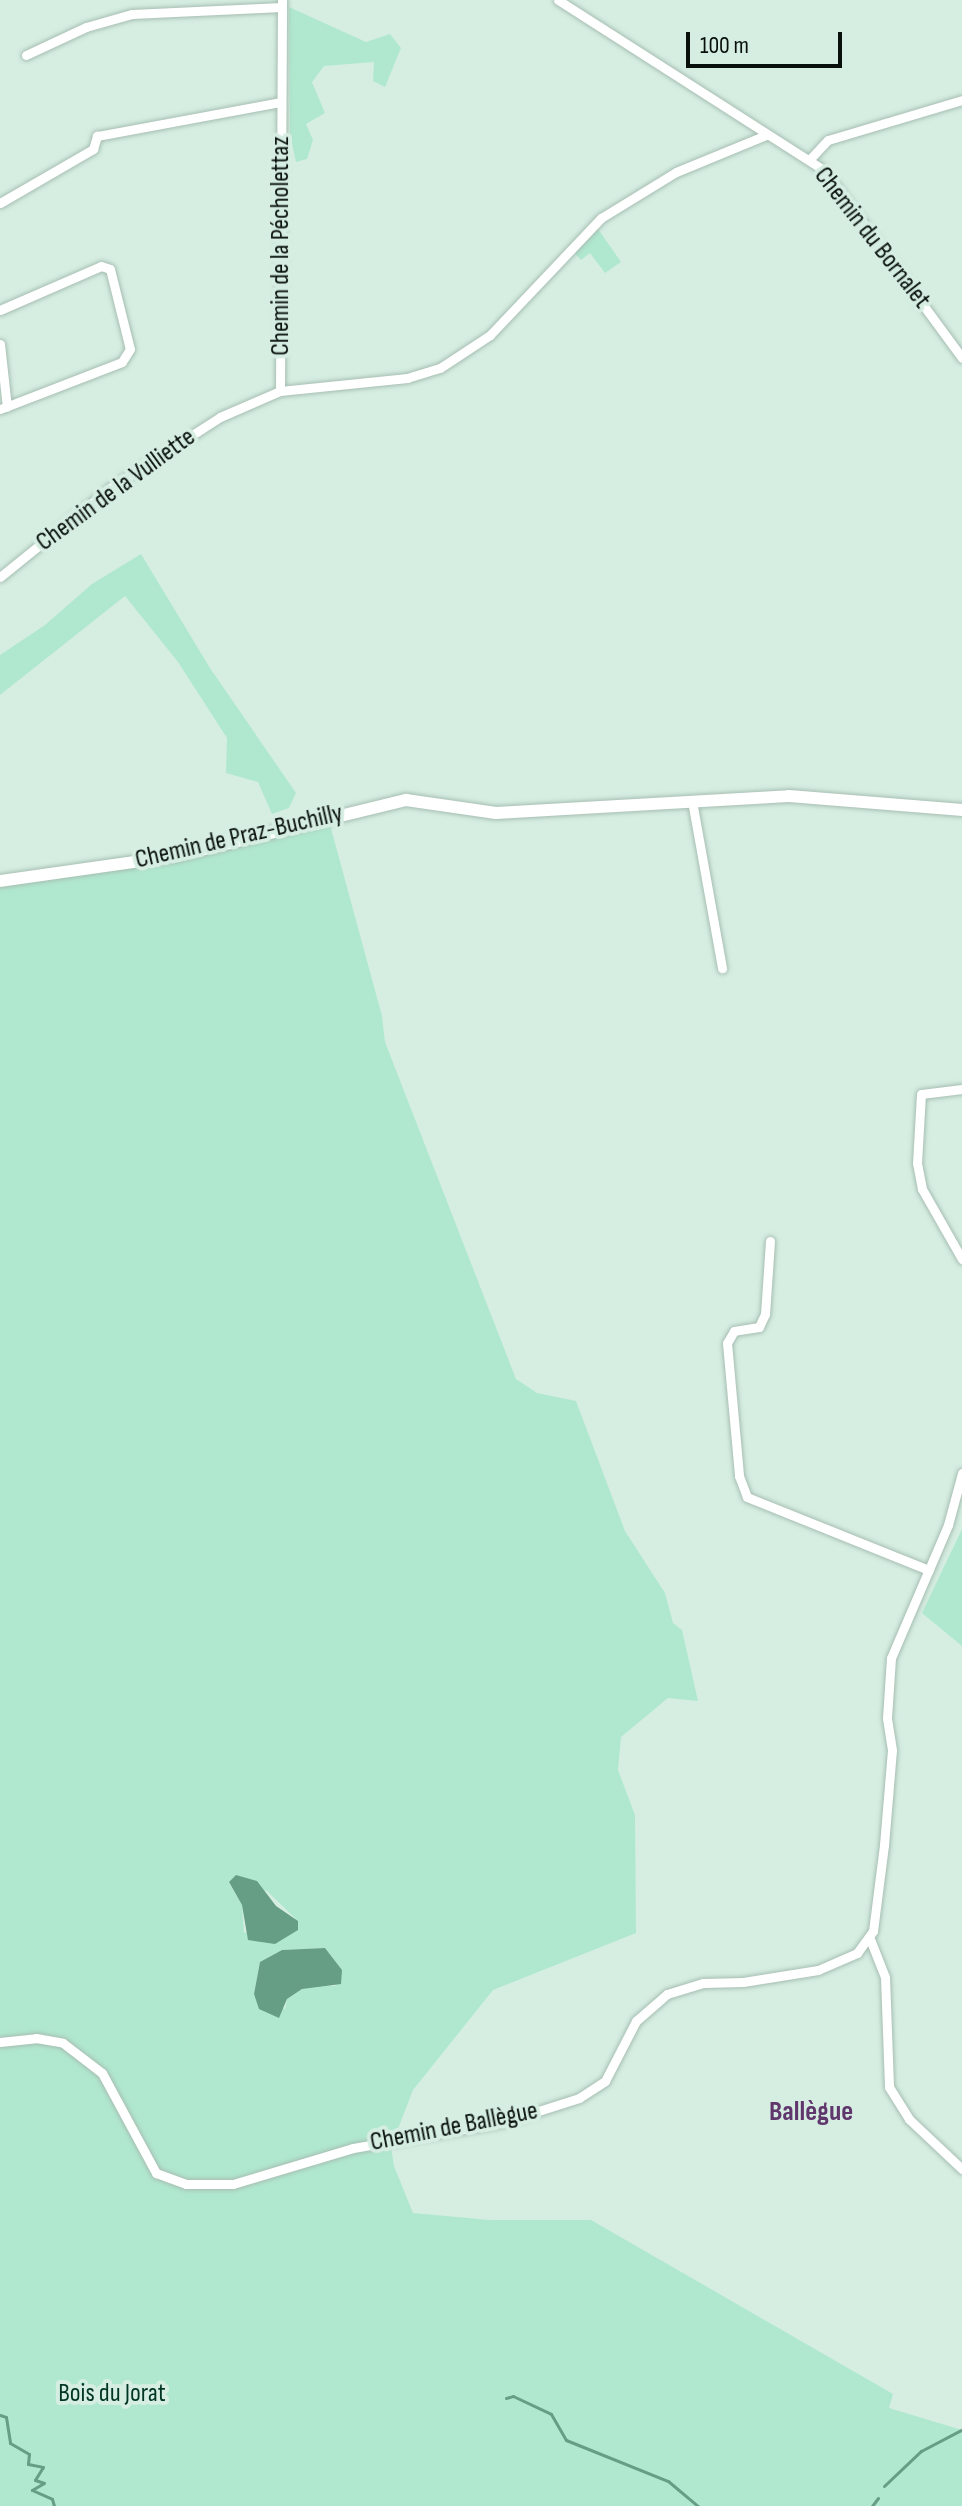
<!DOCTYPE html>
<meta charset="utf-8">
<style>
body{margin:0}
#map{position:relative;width:962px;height:2506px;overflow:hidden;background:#d6eee2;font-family:"Sofia Sans Condensed",sans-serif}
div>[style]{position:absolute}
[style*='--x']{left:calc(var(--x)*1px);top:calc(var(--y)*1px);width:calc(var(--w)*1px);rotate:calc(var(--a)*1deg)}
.green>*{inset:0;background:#b0e8cf}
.water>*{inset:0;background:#659d85}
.stream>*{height:3px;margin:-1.5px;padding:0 1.5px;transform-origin:1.5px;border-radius:1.5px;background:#659d85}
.roads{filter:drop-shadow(0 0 2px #a7beb3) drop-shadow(0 0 2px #a7beb3)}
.street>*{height:9px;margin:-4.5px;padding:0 4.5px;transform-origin:4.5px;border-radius:4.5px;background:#fff}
.secondary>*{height:12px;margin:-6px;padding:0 6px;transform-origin:6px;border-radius:6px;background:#fff}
span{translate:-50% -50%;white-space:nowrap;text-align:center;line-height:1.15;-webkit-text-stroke:8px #d6eee2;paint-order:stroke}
.street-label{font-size:26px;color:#08100c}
.park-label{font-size:26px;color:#013524}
.neighbourhood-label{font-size:28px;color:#60376d;font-weight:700}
.scale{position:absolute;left:686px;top:32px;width:156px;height:36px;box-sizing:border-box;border:4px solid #08100c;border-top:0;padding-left:10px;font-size:24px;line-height:28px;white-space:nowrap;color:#08100c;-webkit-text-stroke:6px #d6eee2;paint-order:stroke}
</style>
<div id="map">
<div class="green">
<i style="clip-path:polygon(289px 7px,366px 42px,390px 34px,401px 48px,385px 87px,373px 81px,374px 62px,324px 66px,312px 82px,325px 113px,306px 124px,313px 140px,307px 159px,296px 162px,290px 134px)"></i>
<i style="clip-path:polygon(596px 226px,621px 262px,605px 273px,590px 253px,581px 260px,572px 250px)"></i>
<i style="clip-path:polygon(141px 554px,210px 668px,296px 793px,289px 808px,272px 814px,258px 782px,226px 773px,227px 738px,178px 662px,125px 596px,0 695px,0 655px,45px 625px,92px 584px)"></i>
<i style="clip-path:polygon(evenodd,329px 821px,382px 1016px,385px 1042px,516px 1379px,537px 1393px,576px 1401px,625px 1531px,665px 1593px,673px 1623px,682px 1630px,698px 1701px,668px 1698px,621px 1737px,618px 1770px,635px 1815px,636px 1933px,493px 1990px,413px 2090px,391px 2147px,394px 2166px,413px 2213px,490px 2220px,591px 2220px,893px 2394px,889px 2408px,962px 2430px,962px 2506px,0 2506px,0 878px,329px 821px,229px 1883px,267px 1891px,298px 1921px,244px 1933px,242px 1905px,229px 1883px,329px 821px,325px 1948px,342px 1970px,335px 1986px,310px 1984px,287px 1999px,285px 2009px,254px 1994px,260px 1962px,282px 1950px,325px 1948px)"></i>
<i style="clip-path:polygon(962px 1529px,962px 1646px,922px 1613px)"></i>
</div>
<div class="water">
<i style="clip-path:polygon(236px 1875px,257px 1881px,276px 1906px,298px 1921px,298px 1930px,275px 1944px,248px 1940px,242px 1905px,229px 1882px)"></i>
<i style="clip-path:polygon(325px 1948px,342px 1970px,341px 1984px,302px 1989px,287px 1999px,279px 2018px,259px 2009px,254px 1994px,260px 1962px,282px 1950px)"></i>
</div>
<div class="stream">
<i style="--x:506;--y:2398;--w:7;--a:-16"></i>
<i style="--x:513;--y:2396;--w:42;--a:25.3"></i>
<i style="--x:551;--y:2414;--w:30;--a:60"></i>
<i style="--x:566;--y:2440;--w:110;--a:21.9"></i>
<i style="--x:668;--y:2481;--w:39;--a:40"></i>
<i style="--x:0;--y:2415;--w:6;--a:18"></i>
<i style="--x:6;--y:2417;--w:26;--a:81"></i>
<i style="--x:10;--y:2443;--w:22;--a:30"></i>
<i style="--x:29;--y:2454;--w:10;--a:96"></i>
<i style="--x:28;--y:2464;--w:15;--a:11"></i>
<i style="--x:43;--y:2467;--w:15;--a:122"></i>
<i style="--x:35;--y:2480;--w:9;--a:18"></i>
<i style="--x:44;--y:2483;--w:14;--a:150"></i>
<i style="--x:32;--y:2490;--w:22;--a:24"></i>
<i style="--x:52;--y:2499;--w:7;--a:74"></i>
<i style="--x:884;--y:2486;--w:51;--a:-43.4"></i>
<i style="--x:921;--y:2451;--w:45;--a:-27.7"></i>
<i style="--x:872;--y:2506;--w:10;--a:-53"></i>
</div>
<div class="roads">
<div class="street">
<i style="--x:558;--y:0;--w:316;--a:32.6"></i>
<i style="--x:824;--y:170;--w:233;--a:53.7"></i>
<i style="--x:26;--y:55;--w:66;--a:-25"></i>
<i style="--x:86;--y:27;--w:48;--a:-15.8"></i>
<i style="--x:132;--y:14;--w:150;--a:-2.7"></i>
<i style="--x:810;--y:159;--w:26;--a:-47"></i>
<i style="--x:828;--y:140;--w:140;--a:-16.6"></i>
<i style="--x:0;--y:203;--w:108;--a:-30.1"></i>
<i style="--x:93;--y:149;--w:14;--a:-73"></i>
<i style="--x:97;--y:136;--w:187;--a:-10.5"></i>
<i style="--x:0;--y:310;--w:110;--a:-23.5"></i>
<i style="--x:101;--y:266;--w:9;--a:18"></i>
<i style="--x:110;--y:269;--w:82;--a:76"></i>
<i style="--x:130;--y:349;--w:15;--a:122"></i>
<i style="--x:122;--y:362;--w:131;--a:158.9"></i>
<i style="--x:0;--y:344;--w:63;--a:83.7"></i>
<i style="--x:280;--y:391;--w:391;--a:-89.7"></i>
<i style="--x:0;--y:577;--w:141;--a:-39"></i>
<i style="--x:110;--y:488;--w:131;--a:-32.8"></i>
<i style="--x:220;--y:417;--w:65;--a:-23.4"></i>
<i style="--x:280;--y:391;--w:128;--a:-5.8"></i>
<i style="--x:407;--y:378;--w:34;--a:-17"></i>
<i style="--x:440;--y:368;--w:60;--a:-33.4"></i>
<i style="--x:490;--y:335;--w:161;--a:-46.5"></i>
<i style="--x:601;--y:218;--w:88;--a:-31.5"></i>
<i style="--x:676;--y:172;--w:97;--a:-22.3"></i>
<i style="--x:692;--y:801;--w:170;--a:79.8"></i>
<i style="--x:962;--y:1089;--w:41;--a:173"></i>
<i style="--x:921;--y:1094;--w:69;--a:93.3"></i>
<i style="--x:917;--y:1163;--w:26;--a:79"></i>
<i style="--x:922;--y:1189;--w:81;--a:60.3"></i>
<i style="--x:770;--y:1241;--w:73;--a:93.9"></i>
<i style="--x:765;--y:1314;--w:14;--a:115"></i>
<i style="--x:759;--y:1327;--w:25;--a:171"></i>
<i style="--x:734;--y:1331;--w:14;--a:120"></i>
<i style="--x:727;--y:1343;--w:134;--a:84.8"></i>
<i style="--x:739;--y:1476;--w:22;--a:69"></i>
<i style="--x:747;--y:1497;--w:196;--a:21.9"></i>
<i style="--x:870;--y:1939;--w:41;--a:68.5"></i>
<i style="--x:885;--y:1977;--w:110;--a:87.9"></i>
<i style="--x:889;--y:2087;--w:38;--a:58"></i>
<i style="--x:909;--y:2119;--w:73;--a:43.3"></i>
<i style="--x:0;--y:2042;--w:36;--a:-6"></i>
<i style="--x:36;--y:2038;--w:27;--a:10"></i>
<i style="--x:63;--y:2043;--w:49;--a:37.6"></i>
<i style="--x:102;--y:2073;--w:114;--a:61.6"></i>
<i style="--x:156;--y:2173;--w:32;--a:20"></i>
<i style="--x:186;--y:2184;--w:47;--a:0"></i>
<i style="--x:233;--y:2184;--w:125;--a:-16.7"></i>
<i style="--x:353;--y:2148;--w:153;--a:-9.8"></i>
<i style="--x:504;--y:2122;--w:79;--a:-17.7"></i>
<i style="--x:579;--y:2098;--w:31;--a:-33"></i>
<i style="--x:605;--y:2081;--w:68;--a:-62.7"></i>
<i style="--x:636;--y:2021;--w:41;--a:-41.1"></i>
<i style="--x:667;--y:1994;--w:38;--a:-17"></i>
<i style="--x:703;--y:1983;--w:40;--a:-1.4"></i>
<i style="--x:743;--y:1982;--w:76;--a:-9.1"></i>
<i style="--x:818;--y:1970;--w:43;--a:-23.6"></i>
<i style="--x:857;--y:1953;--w:27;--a:-54"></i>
<i style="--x:873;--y:1931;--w:87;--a:-82.7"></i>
<i style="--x:884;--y:1845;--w:95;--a:-85.2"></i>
<i style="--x:892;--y:1750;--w:32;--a:-99"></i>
<i style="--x:887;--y:1718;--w:60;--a:-86.2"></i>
<i style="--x:891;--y:1658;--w:145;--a:-66.8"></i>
<i style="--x:948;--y:1525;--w:54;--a:-74.9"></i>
</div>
<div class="secondary">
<i style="--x:0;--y:881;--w:178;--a:-8.1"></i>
<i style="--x:176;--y:856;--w:237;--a:-13.7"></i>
<i style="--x:406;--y:800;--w:91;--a:8.2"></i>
<i style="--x:496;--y:813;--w:293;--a:-3.3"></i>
<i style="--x:789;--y:796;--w:174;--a:4.6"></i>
</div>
</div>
<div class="street-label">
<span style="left:872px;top:238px;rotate:52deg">Chemin du Bornalet</span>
<span style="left:281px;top:246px;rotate:-90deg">Chemin de la Pécholettaz</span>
<span style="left:116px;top:490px;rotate:-36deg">Chemin de la Vulliette</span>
<span style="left:239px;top:837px;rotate:-13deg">Chemin de Praz-Buchilly</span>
<span style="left:454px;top:2127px;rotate:-11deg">Chemin de Ballègue</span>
</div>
<div class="park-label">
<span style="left:112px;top:2394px">Bois du Jorat</span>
</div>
<div class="neighbourhood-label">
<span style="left:811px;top:2112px">Ballègue</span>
</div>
<div class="scale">100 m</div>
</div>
